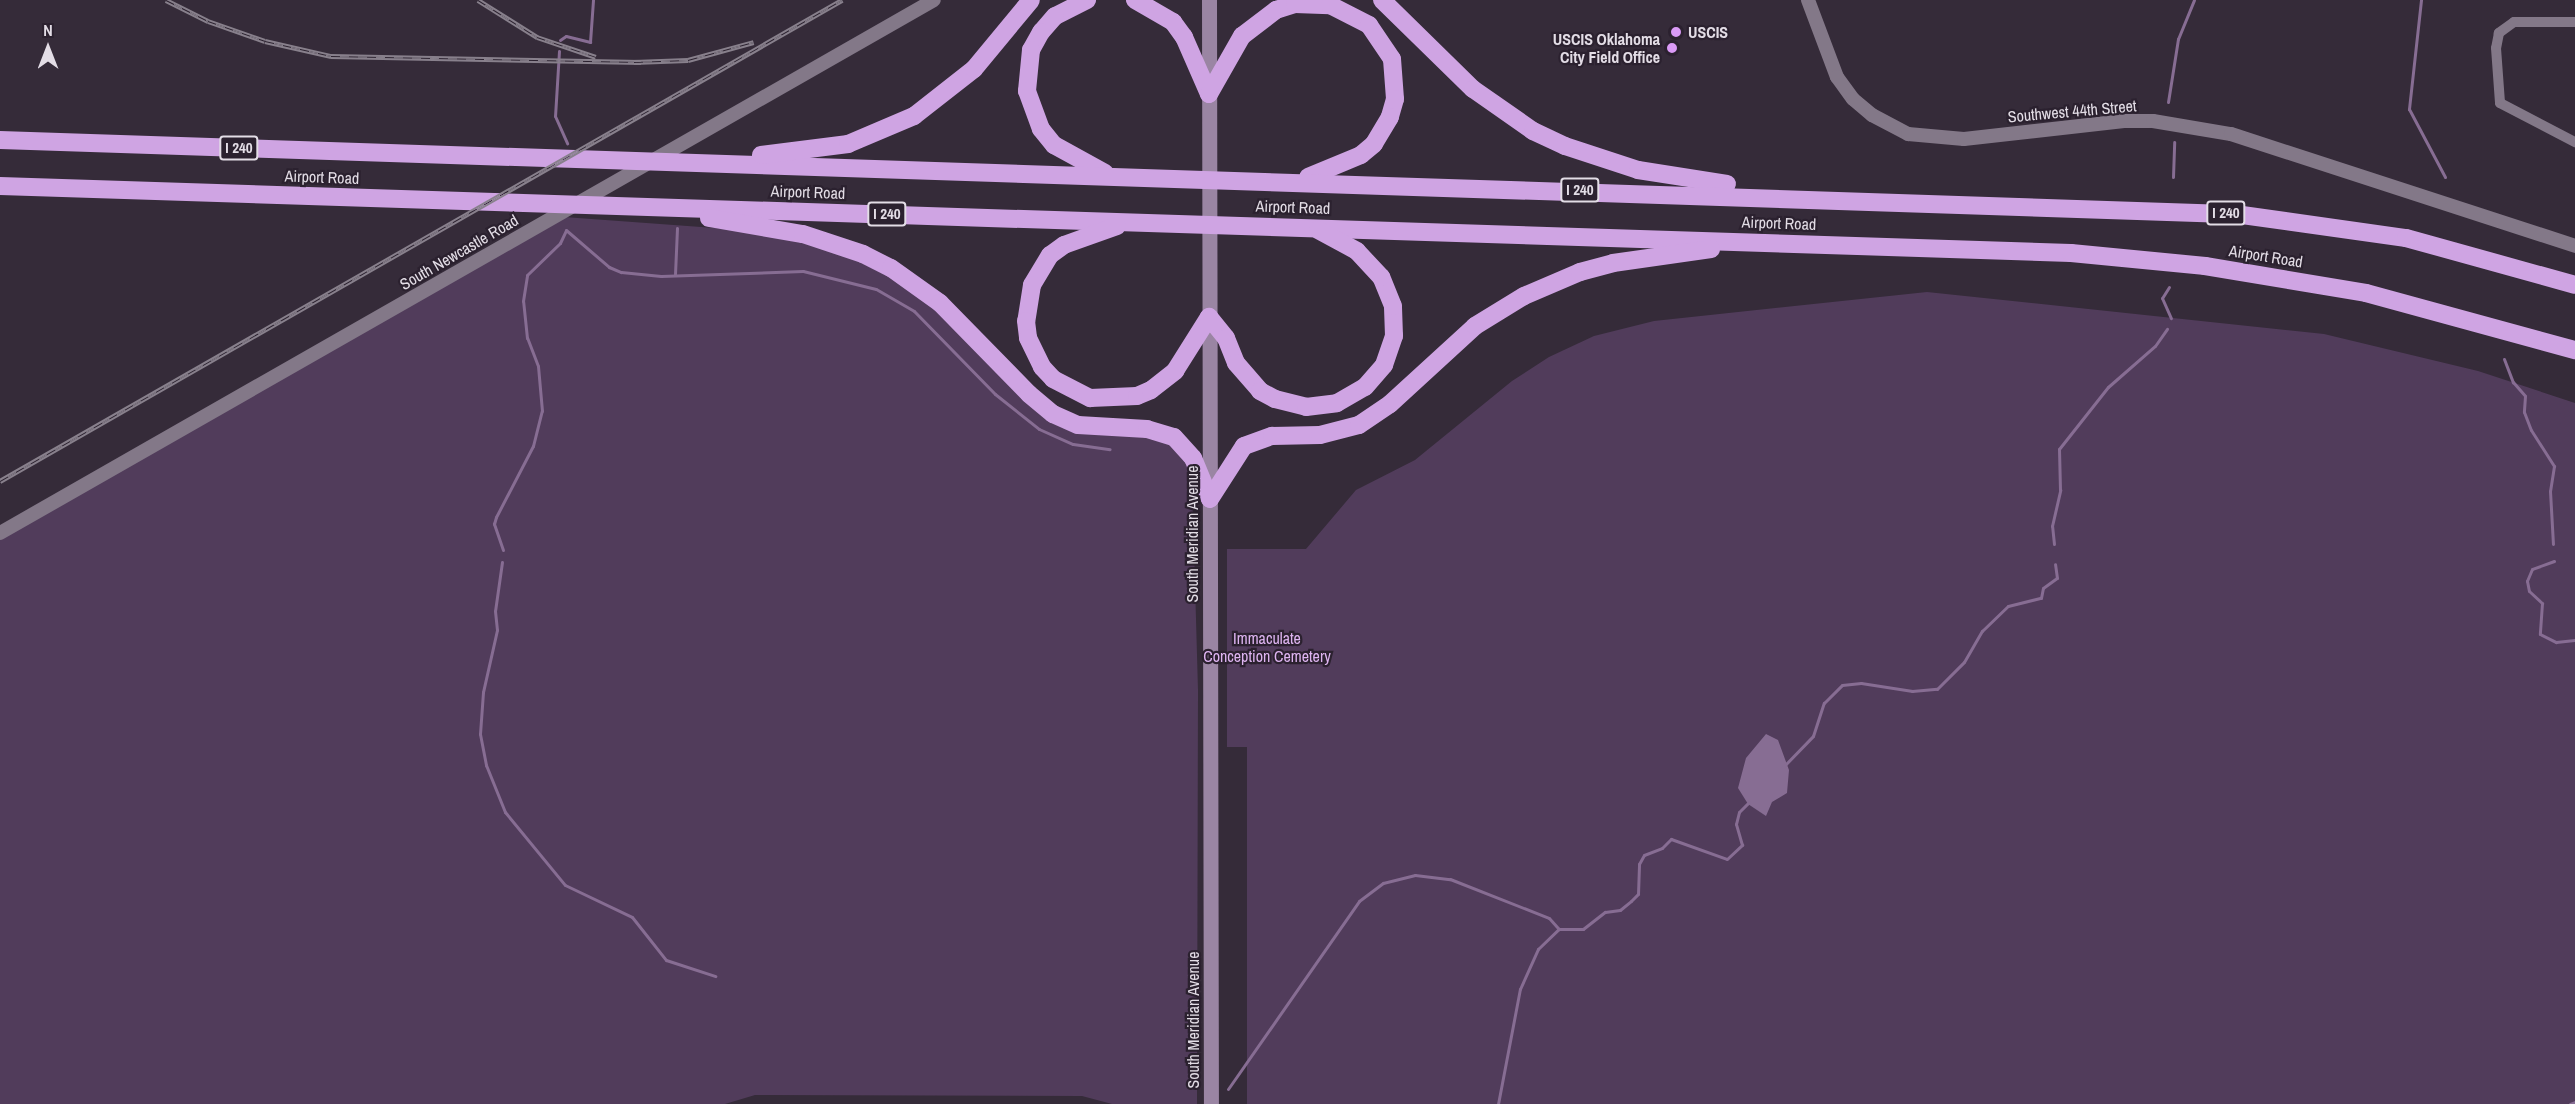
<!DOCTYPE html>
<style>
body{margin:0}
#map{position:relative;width:2575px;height:1104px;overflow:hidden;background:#352b39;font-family:"Archivo Narrow",sans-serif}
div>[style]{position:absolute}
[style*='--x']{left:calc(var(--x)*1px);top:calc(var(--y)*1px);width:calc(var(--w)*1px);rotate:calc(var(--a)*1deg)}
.green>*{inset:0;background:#513c5b}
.water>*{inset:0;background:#876d93}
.stream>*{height:3px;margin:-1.5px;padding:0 1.5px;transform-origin:1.5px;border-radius:1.5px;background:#876d93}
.minor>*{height:10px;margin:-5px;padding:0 5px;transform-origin:5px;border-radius:5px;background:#837888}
.tertiary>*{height:14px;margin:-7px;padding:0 7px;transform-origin:7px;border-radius:7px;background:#837888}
.secondary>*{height:15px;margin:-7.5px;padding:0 7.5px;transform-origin:7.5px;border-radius:7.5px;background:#9a85a3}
.motorway>*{height:18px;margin:-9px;padding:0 9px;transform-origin:9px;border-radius:9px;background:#cfa4e3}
.rail>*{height:5px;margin-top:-2.5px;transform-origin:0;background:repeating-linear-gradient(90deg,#2b212f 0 9px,#88808c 0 18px);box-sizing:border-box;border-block:2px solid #88808c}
.dots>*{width:16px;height:16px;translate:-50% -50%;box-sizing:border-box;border:3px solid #2b212f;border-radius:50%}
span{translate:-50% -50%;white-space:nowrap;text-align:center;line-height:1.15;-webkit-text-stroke:4.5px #2b212f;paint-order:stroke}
.shield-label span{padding:2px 4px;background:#2b212f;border:2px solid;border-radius:4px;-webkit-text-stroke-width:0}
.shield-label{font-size:15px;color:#e3dde6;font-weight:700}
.poi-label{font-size:16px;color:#e3dde6;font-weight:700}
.left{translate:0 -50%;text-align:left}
.right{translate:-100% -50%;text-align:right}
.street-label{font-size:16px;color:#e3dde6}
.park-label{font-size:16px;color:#deb4f1}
.north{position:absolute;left:18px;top:18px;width:60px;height:60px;-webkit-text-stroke:4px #2b212f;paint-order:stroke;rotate:0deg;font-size:16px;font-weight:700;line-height:24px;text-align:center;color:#e3dde6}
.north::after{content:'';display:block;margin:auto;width:21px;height:27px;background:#e3dde6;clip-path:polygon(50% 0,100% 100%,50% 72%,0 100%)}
</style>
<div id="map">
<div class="green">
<i style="clip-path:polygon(564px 217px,756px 231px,850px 254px,918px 293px,1037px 410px,1150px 434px,1181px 451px,1192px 476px,1198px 690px,1197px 1104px,1112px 1104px,1082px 1096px,755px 1095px,725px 1104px,0 1104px,0 538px)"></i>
<i style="clip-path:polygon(1927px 292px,2324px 334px,2478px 371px,2575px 403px,2575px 1104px,1247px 1104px,1247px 747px,1227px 747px,1227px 549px,1306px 549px,1356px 490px,1415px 460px,1512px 381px,1549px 357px,1594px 336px,1654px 321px)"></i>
</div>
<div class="water">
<i style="clip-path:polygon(1766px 734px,1778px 740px,1789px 770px,1787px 793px,1772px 802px,1766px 816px,1748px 804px,1738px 788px,1746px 758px)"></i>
</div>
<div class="stream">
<i style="--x:2421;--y:0;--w:110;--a:96.3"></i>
<i style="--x:2409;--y:109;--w:77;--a:62.1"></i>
<i style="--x:560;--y:40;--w:7;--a:-34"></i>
<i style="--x:566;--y:36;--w:25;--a:14"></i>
<i style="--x:590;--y:42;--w:42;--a:-85.9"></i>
<i style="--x:559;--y:51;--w:65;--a:93.5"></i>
<i style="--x:555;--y:116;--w:30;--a:66"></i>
<i style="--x:2168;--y:102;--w:64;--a:-81"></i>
<i style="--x:2178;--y:39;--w:42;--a:-67.7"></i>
<i style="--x:2173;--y:177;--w:35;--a:-88"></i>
<i style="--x:675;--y:274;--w:46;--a:-87.5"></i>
<i style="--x:2169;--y:287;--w:13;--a:122"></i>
<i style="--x:2162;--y:298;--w:22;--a:66"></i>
<i style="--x:2504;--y:359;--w:25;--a:69"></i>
<i style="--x:2513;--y:382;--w:18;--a:49"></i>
<i style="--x:2525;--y:396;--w:16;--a:94"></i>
<i style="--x:2524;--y:412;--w:19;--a:69"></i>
<i style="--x:2531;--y:430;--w:43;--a:57.4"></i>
<i style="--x:2554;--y:466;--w:25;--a:99"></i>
<i style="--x:2550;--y:491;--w:53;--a:86.8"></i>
<i style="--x:2054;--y:544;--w:18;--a:-96"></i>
<i style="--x:2052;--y:526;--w:37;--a:-77"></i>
<i style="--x:2060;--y:490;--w:41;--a:-91.4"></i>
<i style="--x:2059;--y:449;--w:79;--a:-51.7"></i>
<i style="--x:2108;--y:387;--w:62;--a:-41.1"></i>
<i style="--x:2155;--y:346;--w:21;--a:-55"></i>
<i style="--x:503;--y:550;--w:28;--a:-109"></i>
<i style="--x:494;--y:524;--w:7;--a:-74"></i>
<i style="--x:496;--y:517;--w:80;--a:-62.5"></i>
<i style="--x:533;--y:446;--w:36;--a:-76"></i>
<i style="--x:542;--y:411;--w:45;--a:-95.1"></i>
<i style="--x:538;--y:366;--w:30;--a:-111"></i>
<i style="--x:527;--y:338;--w:37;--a:-96"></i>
<i style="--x:523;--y:301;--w:26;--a:-81"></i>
<i style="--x:527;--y:275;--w:46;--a:-44.1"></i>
<i style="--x:560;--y:243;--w:14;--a:-65"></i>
<i style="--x:566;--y:230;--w:57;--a:40.7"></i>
<i style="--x:609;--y:267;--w:13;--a:23"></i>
<i style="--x:621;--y:272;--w:40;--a:5.7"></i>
<i style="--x:661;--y:276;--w:142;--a:-2"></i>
<i style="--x:803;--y:271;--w:75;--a:13.9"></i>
<i style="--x:876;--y:289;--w:44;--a:30.1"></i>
<i style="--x:914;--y:311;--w:116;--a:45.7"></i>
<i style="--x:995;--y:394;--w:56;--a:38.5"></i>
<i style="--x:1039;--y:429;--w:37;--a:24"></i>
<i style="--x:1073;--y:444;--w:37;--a:8"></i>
<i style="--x:2554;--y:561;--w:23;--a:160"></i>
<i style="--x:2532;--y:569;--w:13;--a:113"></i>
<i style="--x:2527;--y:581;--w:10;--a:79"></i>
<i style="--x:2529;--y:591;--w:18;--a:43"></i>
<i style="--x:2542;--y:603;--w:31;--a:94"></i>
<i style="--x:2540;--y:634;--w:18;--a:27"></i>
<i style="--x:2556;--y:642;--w:19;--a:-6"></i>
<i style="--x:502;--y:562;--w:49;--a:98.1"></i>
<i style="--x:495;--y:611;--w:19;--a:84"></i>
<i style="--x:497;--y:630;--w:64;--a:102.7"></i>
<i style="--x:483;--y:692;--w:42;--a:94.1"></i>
<i style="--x:480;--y:734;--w:32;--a:79"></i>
<i style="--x:486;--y:765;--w:51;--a:68"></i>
<i style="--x:505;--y:812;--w:94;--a:50.6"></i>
<i style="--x:565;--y:885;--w:74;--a:25.5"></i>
<i style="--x:632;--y:917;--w:55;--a:51.7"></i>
<i style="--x:666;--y:960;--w:52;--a:18.1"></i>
<i style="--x:1783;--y:767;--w:43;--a:-45.9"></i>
<i style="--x:1813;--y:736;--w:35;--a:-72"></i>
<i style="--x:1824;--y:703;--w:25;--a:-45"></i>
<i style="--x:1842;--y:685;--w:19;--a:-6"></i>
<i style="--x:1861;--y:683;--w:52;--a:8.9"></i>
<i style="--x:1912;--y:691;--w:25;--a:-5"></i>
<i style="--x:1937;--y:689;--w:38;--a:-45"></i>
<i style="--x:1964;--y:662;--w:36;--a:-60"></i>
<i style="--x:1982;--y:631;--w:36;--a:-44"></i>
<i style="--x:2008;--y:606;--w:34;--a:-14"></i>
<i style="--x:2041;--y:598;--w:10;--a:-79"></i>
<i style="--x:2043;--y:588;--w:17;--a:-36"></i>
<i style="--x:2057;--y:578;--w:14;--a:-98"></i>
<i style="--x:1228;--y:1089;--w:229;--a:-55.1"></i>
<i style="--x:1359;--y:901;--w:30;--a:-37"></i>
<i style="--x:1383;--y:883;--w:33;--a:-14"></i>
<i style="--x:1415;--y:875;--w:35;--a:7"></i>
<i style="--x:1450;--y:879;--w:106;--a:21.5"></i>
<i style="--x:1549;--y:918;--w:15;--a:48"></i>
<i style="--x:1498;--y:1104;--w:117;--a:-79.2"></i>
<i style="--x:1520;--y:989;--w:44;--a:-65.8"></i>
<i style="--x:1538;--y:949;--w:29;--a:-44"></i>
<i style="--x:1559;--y:929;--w:24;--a:0"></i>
<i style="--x:1583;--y:929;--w:28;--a:-38"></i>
<i style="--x:1605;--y:912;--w:15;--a:-8"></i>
<i style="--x:1620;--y:910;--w:14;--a:-39"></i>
<i style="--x:1631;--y:901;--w:10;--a:-45"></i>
<i style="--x:1638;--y:894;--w:30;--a:-88"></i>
<i style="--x:1639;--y:864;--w:10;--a:-61"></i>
<i style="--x:1644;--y:855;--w:19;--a:-21"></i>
<i style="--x:1662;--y:848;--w:13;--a:-45"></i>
<i style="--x:1671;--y:839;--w:59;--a:19.7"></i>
<i style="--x:1727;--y:859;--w:21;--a:-43"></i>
<i style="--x:1742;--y:845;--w:22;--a:-106"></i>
<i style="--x:1736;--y:824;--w:12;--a:-76"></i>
<i style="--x:1739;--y:812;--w:14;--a:-45"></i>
<i style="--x:2570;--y:1104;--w:5;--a:-22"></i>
</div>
<div class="minor">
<i style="--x:2575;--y:22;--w:61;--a:180"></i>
<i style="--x:2514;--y:22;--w:19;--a:144"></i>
<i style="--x:2499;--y:33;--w:15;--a:101"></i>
<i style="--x:2496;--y:48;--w:55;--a:85.8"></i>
<i style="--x:2500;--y:103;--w:85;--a:27.5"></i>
</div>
<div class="tertiary">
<i style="--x:1808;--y:0;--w:82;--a:69.4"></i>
<i style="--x:1837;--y:77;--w:27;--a:54"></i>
<i style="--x:1853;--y:99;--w:25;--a:40"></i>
<i style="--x:1872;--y:115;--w:41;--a:27.8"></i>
<i style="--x:1908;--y:134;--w:56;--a:5.1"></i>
<i style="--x:1964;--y:139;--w:161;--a:-6.4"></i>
<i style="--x:2124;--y:121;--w:29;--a:0"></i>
<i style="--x:2153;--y:121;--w:79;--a:9.5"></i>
<i style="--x:2231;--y:134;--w:362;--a:18"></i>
<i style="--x:0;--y:533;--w:1075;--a:-29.71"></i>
</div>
<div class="secondary">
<i style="--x:1209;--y:0;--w:1104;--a:89.9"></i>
</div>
<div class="motorway">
<i style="--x:1087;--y:0;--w:36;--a:153"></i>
<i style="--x:1055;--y:16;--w:21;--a:131"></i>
<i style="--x:1041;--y:32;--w:21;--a:119"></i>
<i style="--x:1031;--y:50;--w:41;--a:95.6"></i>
<i style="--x:1027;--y:91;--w:40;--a:69.8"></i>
<i style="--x:1041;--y:129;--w:21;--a:51"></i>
<i style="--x:1054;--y:145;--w:58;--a:28.8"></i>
<i style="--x:1135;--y:0;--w:44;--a:30.1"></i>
<i style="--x:1173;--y:22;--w:19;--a:54"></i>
<i style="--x:1184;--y:37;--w:62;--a:66.3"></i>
<i style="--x:1382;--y:0;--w:127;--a:44.4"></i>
<i style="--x:1473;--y:89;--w:73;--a:35"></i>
<i style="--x:1533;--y:131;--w:35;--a:25"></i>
<i style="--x:1565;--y:146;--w:77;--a:18.2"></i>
<i style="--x:1638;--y:170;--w:90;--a:8.9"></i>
<i style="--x:1209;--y:94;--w:67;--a:-60.4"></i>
<i style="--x:1242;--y:36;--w:43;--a:-37.4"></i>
<i style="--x:1276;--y:10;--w:20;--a:-18"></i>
<i style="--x:1295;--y:4;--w:35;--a:2"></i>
<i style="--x:1330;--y:5;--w:44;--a:27.1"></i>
<i style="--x:1369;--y:25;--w:41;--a:55.9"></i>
<i style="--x:1392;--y:59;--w:40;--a:85.7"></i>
<i style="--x:1395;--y:99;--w:19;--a:106"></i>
<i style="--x:1390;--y:117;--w:31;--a:121"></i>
<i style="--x:1374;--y:144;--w:17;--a:140"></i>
<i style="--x:1361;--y:155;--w:57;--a:157.5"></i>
<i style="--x:0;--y:140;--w:2236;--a:1.9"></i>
<i style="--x:2235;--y:214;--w:173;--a:8"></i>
<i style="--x:2406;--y:238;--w:175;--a:15.5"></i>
<i style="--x:761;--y:155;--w:88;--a:-7.2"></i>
<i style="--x:848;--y:144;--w:72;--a:-23"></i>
<i style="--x:914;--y:116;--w:76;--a:-38.1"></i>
<i style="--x:974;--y:69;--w:89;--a:-50.4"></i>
<i style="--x:0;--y:186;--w:2072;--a:1.85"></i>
<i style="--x:2071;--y:253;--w:135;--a:5.5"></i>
<i style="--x:2205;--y:266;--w:163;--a:9.5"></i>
<i style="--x:2366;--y:293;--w:217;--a:15.3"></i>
<i style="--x:709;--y:218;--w:95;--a:9.7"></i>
<i style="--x:803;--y:234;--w:63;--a:18.4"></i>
<i style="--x:863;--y:254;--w:31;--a:27"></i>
<i style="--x:891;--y:268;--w:60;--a:35.5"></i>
<i style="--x:940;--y:303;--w:127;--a:45.6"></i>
<i style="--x:1029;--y:394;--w:31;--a:40"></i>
<i style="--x:1053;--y:414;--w:27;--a:24"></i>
<i style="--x:1078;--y:425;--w:69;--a:3.3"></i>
<i style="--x:1147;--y:429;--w:28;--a:17"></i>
<i style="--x:1174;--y:437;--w:28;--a:48"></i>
<i style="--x:1193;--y:458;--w:44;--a:67.5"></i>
<i style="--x:1117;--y:226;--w:56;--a:160.3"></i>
<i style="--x:1064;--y:245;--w:17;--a:144"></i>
<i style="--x:1050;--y:255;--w:35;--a:121"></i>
<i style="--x:1032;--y:285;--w:36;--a:99"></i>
<i style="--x:1026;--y:321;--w:17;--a:83"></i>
<i style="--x:1028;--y:338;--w:32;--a:64"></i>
<i style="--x:1042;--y:367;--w:16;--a:47"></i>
<i style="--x:1053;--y:379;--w:42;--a:27.2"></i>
<i style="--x:1090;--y:398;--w:47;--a:-2.4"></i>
<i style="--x:1137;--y:396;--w:15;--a:-23"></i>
<i style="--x:1151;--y:390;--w:31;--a:-38"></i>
<i style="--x:1175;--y:371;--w:64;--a:-57.8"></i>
<i style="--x:1209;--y:317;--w:27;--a:51"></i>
<i style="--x:1226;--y:338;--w:27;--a:68"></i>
<i style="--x:1236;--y:363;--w:37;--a:49"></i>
<i style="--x:1260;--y:391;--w:17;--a:28"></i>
<i style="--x:1275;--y:399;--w:32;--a:14"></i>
<i style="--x:1306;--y:407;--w:31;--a:-7"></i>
<i style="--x:1337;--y:403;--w:32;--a:-30"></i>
<i style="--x:1365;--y:387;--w:29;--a:-49"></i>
<i style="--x:1384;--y:365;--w:31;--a:-71"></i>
<i style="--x:1394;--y:336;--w:30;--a:-92"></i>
<i style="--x:1393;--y:306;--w:31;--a:-112"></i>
<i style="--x:1381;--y:277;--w:35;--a:-133"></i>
<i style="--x:1357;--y:251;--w:44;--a:-151.7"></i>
<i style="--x:1210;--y:499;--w:63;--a:-57.3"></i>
<i style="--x:1244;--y:446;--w:30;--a:-20"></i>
<i style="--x:1272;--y:436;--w:48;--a:-1.2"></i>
<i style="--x:1320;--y:435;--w:40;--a:-14.4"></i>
<i style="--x:1359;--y:425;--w:37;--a:-34"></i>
<i style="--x:1390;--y:404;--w:115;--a:-42.5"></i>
<i style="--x:1475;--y:326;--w:57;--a:-31.5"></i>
<i style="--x:1524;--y:296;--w:61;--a:-23.2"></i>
<i style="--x:1580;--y:272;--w:34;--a:-15"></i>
<i style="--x:1613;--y:263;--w:99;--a:-8.1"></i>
</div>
<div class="rail">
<i style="--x:166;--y:0;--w:47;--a:26.6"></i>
<i style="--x:208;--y:21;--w:60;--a:19.3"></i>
<i style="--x:265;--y:41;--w:68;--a:12.8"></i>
<i style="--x:331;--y:56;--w:310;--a:1.1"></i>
<i style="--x:478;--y:0;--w:70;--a:32.1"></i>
<i style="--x:537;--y:37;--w:62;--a:18.7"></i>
<i style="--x:634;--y:62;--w:54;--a:-2.1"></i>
<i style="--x:688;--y:60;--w:68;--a:-15.3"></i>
<i style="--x:0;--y:481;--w:970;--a:-29.74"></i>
</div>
<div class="dots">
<i style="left:1676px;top:32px;background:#da9af6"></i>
<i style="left:1672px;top:48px;background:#da9af6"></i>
</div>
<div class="shield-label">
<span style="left:239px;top:148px">I 240</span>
<span style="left:1580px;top:190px">I 240</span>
<span style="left:2226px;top:213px">I 240</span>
<span style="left:887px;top:214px">I 240</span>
</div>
<div class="poi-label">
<span class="left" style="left:1688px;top:32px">USCIS</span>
<span class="right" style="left:1660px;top:48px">USCIS Oklahoma<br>City Field Office</span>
</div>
<div class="street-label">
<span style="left:2072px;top:111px;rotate:-5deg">Southwest 44th Street</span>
<span style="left:322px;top:177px;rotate:2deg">Airport Road</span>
<span style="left:808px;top:192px;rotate:2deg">Airport Road</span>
<span style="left:1293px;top:207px;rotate:2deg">Airport Road</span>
<span style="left:1779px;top:223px;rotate:2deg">Airport Road</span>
<span style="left:459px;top:252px;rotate:-30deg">South Newcastle Road</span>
<span style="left:2266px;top:256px;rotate:9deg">Airport Road</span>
<span style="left:1192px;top:534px;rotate:-90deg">South Meridian Avenue</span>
<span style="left:1193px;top:1020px;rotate:-90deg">South Meridian Avenue</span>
</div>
<div class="park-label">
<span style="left:1267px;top:647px">Immaculate<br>Conception Cemetery</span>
</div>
<div class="north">N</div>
</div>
